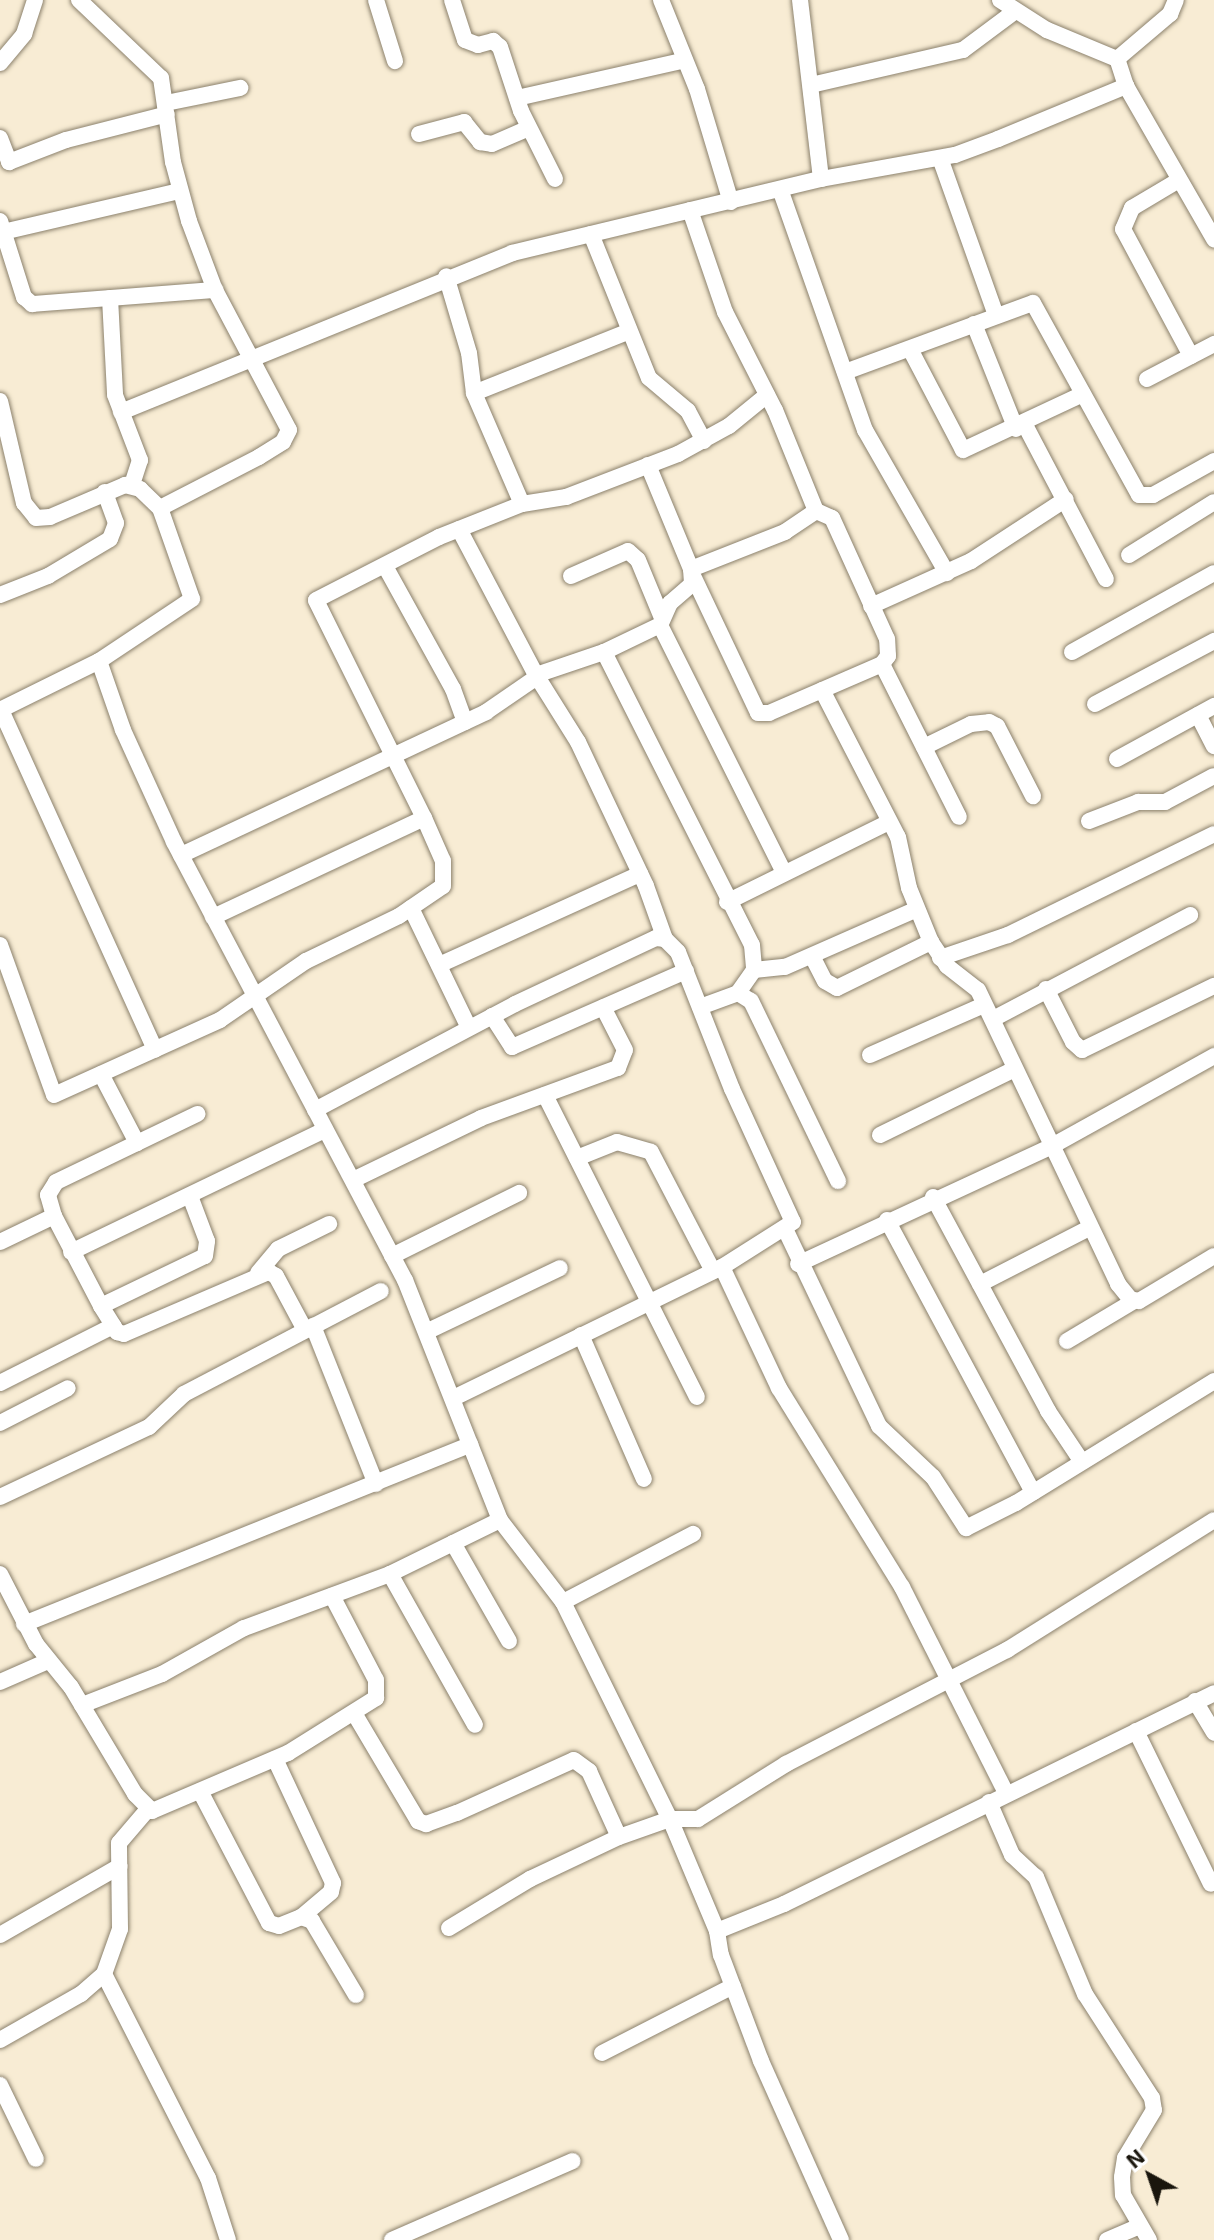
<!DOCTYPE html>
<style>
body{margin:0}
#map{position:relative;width:1214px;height:2240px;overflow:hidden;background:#f8ecd4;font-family:"Exo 2",sans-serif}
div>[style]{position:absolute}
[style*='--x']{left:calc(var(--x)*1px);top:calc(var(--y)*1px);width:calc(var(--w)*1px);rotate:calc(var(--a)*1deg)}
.roads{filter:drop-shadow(0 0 2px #8b816c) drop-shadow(0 0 2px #8b816c)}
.street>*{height:16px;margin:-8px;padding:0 8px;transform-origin:8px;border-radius:8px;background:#fff}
span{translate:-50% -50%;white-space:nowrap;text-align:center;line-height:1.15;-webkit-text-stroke:7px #fff;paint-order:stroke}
.north{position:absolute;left:1110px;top:2136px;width:80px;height:80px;-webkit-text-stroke:6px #fff;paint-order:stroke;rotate:320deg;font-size:22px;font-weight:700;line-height:32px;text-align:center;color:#1a160d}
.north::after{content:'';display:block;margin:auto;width:28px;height:36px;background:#1a160d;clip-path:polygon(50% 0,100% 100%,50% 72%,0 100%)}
</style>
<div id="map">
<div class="roads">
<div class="street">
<i style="--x:79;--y:0;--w:113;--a:43.6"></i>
<i style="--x:161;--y:78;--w:85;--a:81.9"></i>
<i style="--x:173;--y:162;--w:61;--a:74.8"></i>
<i style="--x:189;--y:221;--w:74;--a:69.4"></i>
<i style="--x:215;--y:290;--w:158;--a:62.1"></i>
<i style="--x:289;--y:430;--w:13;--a:117"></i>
<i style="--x:283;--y:442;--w:28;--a:148"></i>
<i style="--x:259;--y:457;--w:111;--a:152.7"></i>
<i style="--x:160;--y:508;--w:96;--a:70.6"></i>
<i style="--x:192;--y:599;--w:112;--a:146.3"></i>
<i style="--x:376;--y:0;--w:64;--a:72.7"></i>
<i style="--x:452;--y:0;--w:42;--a:72"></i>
<i style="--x:465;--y:40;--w:14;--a:21"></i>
<i style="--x:478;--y:45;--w:16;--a:-15"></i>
<i style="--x:493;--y:41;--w:9;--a:41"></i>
<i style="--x:500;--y:47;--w:67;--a:71.8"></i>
<i style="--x:521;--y:111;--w:76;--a:63.4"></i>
<i style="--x:661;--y:0;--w:96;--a:68"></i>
<i style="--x:697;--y:89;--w:118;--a:73.3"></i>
<i style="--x:800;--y:0;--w:180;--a:83.3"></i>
<i style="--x:1000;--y:0;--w:56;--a:32.6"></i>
<i style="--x:1047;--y:30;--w:76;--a:22.5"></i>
<i style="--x:0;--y:63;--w:38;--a:-50"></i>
<i style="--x:24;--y:34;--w:36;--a:-72"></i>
<i style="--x:811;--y:85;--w:156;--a:-13"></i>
<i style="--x:963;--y:50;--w:64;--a:-36.7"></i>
<i style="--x:1126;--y:86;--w:177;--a:60.1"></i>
<i style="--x:517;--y:98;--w:172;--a:-12.7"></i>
<i style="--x:166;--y:103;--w:76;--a:-11.5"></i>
<i style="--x:419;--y:134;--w:47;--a:-14.9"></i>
<i style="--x:464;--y:122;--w:26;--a:51"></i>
<i style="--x:480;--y:142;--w:12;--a:9"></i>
<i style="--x:492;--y:144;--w:40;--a:-23.4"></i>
<i style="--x:0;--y:138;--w:26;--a:69"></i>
<i style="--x:9;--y:162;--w:61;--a:-21.1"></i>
<i style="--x:66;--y:140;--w:104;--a:-14.4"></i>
<i style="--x:940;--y:158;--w:167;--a:70.4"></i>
<i style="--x:1179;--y:180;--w:55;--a:149.2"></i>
<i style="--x:1132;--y:208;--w:23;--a:113"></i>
<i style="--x:1123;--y:229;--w:144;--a:61.8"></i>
<i style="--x:780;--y:189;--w:256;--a:70.6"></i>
<i style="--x:865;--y:430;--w:165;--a:60.2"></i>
<i style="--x:690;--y:210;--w:108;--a:71.1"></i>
<i style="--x:725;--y:312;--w:110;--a:63"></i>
<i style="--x:775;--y:410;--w:109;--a:67.9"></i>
<i style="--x:816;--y:511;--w:37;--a:146"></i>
<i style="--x:785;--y:532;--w:101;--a:158.5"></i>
<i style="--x:691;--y:569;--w:15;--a:86"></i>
<i style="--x:692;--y:584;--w:29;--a:139"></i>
<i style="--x:670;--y:603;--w:24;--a:114"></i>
<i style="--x:660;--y:625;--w:277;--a:63.4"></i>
<i style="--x:0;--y:221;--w:80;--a:72.5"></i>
<i style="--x:24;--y:297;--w:11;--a:41"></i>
<i style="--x:32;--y:304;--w:184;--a:-4.4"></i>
<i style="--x:3;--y:232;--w:181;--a:-13.1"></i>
<i style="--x:591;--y:234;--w:155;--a:68.1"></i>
<i style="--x:649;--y:378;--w:51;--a:40.2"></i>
<i style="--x:688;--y:411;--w:34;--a:62"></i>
<i style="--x:110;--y:298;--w:97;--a:87"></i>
<i style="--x:115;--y:395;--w:70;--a:69"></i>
<i style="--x:140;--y:460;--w:26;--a:108"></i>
<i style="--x:974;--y:324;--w:113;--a:68.2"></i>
<i style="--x:910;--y:349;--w:114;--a:62.3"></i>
<i style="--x:963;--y:450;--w:132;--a:-25"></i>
<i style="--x:845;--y:372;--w:200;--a:-20.2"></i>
<i style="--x:1033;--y:303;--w:219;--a:61.1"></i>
<i style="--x:1139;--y:495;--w:14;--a:0"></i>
<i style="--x:1153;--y:495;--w:70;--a:-29.1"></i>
<i style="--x:1147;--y:379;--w:76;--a:-27.6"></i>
<i style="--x:474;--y:393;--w:165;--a:-21.7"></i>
<i style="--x:0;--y:401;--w:105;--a:76.8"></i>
<i style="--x:24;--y:503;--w:19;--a:51"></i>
<i style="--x:36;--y:518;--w:14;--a:-4"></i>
<i style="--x:50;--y:517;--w:82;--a:-23.1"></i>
<i style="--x:125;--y:485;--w:16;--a:15"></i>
<i style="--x:140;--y:489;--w:28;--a:44"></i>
<i style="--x:121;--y:412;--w:422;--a:-22.1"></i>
<i style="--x:512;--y:253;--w:318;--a:-13.5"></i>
<i style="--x:821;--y:179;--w:136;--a:-10.2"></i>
<i style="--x:955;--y:155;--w:46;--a:-20.4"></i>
<i style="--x:998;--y:139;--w:139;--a:-22.5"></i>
<i style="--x:1126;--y:86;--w:28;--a:-108"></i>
<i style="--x:1117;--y:59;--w:70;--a:-40.3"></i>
<i style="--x:1170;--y:14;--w:15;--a:-67"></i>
<i style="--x:1025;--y:425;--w:174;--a:62.3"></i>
<i style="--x:648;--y:465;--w:113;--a:67.5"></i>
<i style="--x:522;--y:504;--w:45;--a:-9"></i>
<i style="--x:566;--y:497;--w:120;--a:-21"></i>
<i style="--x:678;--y:454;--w:58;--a:-28.8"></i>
<i style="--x:729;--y:426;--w:49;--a:-39.2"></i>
<i style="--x:459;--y:529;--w:165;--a:62.2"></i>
<i style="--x:536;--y:675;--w:72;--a:-18.7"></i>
<i style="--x:604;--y:652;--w:328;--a:63.2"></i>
<i style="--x:752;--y:945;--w:25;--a:85"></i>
<i style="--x:754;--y:970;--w:28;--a:125"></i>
<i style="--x:1129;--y:555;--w:100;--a:-31.9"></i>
<i style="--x:385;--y:566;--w:141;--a:61.1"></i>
<i style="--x:453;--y:689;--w:35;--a:70"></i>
<i style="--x:571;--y:576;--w:62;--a:-23.7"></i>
<i style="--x:628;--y:551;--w:13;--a:42"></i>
<i style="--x:638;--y:560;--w:63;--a:67.5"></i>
<i style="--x:694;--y:578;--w:149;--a:64.6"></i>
<i style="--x:758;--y:713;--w:11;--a:0"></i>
<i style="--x:769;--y:713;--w:123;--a:-23.4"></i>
<i style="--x:882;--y:664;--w:10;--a:-53"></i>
<i style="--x:888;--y:656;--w:17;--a:-93"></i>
<i style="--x:887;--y:639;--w:133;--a:-114.4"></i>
<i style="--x:832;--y:518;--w:17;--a:-156"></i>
<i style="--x:0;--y:595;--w:52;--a:-21.6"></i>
<i style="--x:48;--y:576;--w:72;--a:-30.8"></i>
<i style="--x:110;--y:539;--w:17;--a:-69"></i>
<i style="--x:116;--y:523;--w:33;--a:-110"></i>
<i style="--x:871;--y:606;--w:110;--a:-24.2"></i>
<i style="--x:971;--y:561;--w:113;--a:-33.1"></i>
<i style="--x:604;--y:652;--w:62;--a:-25.7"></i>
<i style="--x:1072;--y:652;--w:162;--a:-29.1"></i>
<i style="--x:882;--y:664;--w:171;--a:63.3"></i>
<i style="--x:536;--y:675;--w:79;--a:57.9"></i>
<i style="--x:578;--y:742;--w:159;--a:64.7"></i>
<i style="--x:646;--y:886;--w:56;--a:70.3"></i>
<i style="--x:822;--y:690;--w:165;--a:62.7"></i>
<i style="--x:898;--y:837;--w:52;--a:77.8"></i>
<i style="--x:909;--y:888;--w:58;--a:67.8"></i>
<i style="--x:931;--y:942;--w:29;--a:56"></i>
<i style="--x:947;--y:966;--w:39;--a:38"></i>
<i style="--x:978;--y:990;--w:326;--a:64.5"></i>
<i style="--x:1118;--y:1284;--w:19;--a:51"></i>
<i style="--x:1130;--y:1299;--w:9;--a:13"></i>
<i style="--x:1139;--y:1301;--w:87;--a:-31"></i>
<i style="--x:1095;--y:704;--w:135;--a:-27.9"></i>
<i style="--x:0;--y:710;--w:110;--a:-26.3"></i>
<i style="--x:99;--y:661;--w:73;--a:70.8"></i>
<i style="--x:123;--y:730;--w:123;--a:65.5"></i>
<i style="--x:174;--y:842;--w:495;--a:62.2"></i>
<i style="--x:405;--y:1280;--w:258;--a:68.4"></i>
<i style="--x:500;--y:1520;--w:123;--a:153.9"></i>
<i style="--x:390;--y:1574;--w:156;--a:159.7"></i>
<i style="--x:244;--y:1628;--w:94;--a:150.7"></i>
<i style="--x:162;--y:1674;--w:86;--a:158.8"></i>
<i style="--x:1;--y:710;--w:373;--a:65.6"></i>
<i style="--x:1198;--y:715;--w:35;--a:63"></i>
<i style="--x:924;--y:747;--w:52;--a:-26.1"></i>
<i style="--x:971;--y:724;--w:18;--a:-6"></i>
<i style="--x:989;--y:722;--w:9;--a:27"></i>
<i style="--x:997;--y:726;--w:79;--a:62.8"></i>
<i style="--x:1117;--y:759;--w:111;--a:-28.7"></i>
<i style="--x:1089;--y:821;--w:53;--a:-21.2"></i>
<i style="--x:1138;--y:802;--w:27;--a:0"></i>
<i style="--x:1165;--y:802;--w:55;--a:-28"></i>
<i style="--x:181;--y:855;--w:337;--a:-25.1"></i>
<i style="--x:486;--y:712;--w:62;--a:-34.5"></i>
<i style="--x:727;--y:902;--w:181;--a:-26.3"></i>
<i style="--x:411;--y:908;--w:133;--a:64.2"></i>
<i style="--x:213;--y:917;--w:233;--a:-25.1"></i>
<i style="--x:0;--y:945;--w:159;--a:70.2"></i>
<i style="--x:54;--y:1095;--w:182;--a:-24.3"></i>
<i style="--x:220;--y:1020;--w:104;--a:-34.5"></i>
<i style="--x:306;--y:961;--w:103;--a:-25.8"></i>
<i style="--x:399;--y:916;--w:53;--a:-34.3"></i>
<i style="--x:443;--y:886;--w:25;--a:-90"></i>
<i style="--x:443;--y:861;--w:47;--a:-113.8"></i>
<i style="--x:424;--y:818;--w:243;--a:-116.4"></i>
<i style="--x:316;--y:600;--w:138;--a:-27.1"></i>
<i style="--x:439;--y:537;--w:89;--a:-21.7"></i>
<i style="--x:522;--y:504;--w:121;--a:-113.4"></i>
<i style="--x:474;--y:393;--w:40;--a:-97.1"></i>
<i style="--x:469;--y:353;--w:80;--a:-106.6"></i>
<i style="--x:812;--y:956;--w:28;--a:63"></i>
<i style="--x:825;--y:981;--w:14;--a:30"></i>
<i style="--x:837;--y:988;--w:105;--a:-26.1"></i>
<i style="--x:940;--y:958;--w:72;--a:-18.7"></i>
<i style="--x:1008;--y:935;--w:229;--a:-26.1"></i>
<i style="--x:439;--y:965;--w:221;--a:-24.4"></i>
<i style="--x:754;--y:970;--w:31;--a:-6"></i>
<i style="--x:785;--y:967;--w:144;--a:-23.7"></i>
<i style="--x:1046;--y:989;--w:59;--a:63"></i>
<i style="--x:1073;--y:1042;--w:12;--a:42"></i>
<i style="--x:1082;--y:1050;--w:147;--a:-25.9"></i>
<i style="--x:700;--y:1007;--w:40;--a:-20.2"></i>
<i style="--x:738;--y:993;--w:15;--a:32"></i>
<i style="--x:751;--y:1001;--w:200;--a:64.2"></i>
<i style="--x:492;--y:1016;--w:37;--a:57"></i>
<i style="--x:512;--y:1047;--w:190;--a:-23.6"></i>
<i style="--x:993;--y:1019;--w:223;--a:-27.8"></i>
<i style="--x:870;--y:1055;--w:124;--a:-23.7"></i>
<i style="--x:101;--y:1074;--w:78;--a:62.4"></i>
<i style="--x:545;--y:1095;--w:338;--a:63.3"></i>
<i style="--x:315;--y:1110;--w:226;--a:-27.9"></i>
<i style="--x:515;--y:1004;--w:156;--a:-25.1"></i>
<i style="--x:656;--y:938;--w:9;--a:6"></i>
<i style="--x:665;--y:939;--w:18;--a:45"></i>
<i style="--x:678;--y:952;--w:147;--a:68.5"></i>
<i style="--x:732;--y:1089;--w:146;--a:65.4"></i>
<i style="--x:793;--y:1222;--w:84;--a:147.6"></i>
<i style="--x:722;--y:1267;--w:297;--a:154"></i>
<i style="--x:880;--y:1135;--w:150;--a:-26.1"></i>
<i style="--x:577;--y:1158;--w:43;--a:-21.8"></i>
<i style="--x:617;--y:1142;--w:35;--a:16"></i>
<i style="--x:651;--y:1152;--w:134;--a:62.5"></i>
<i style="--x:353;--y:1180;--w:142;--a:-25.8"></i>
<i style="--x:481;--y:1118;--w:146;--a:-20.1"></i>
<i style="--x:618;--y:1068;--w:19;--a:-69"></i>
<i style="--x:625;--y:1050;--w:48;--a:-117.1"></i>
<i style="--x:933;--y:1197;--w:243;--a:61.7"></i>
<i style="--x:1048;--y:1411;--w:61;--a:56.3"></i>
<i style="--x:54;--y:1216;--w:22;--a:-106"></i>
<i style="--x:48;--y:1195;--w:15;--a:-58"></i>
<i style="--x:56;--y:1182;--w:157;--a:-25.7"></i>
<i style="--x:887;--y:1220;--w:309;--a:61.8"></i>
<i style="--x:786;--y:1231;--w:216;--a:64.5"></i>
<i style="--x:879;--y:1426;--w:74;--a:43.4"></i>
<i style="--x:933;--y:1477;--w:61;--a:57.1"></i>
<i style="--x:966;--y:1528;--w:56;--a:-26.6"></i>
<i style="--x:1016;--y:1503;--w:233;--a:-31.6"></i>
<i style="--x:0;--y:1242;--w:60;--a:-25.7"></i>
<i style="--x:54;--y:1216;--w:102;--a:62.4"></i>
<i style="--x:101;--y:1306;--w:115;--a:-25.7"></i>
<i style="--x:205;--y:1256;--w:15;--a:-82"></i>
<i style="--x:207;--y:1241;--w:48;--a:-110.7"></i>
<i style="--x:71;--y:1252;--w:282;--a:-25.7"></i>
<i style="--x:392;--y:1256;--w:142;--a:-26.4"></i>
<i style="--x:798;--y:1264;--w:278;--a:-24.9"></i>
<i style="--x:1050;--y:1147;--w:188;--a:-29"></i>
<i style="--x:722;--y:1267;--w:134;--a:64.8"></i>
<i style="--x:779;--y:1388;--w:234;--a:58.3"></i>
<i style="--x:902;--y:1587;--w:231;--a:63.2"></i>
<i style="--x:258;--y:1273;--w:31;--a:-50"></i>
<i style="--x:278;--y:1249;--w:57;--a:-26.1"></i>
<i style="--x:980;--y:1284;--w:123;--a:-27.2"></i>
<i style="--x:101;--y:1306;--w:31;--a:58"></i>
<i style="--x:117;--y:1332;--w:7;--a:16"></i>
<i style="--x:124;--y:1334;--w:158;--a:-23.2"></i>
<i style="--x:269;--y:1272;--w:8;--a:30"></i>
<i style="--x:276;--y:1276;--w:61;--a:61.8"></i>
<i style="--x:313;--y:1326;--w:170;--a:68.3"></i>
<i style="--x:428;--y:1331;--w:146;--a:-25.5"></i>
<i style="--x:581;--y:1335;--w:157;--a:66.4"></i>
<i style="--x:1067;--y:1341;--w:78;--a:-30.8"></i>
<i style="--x:0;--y:1383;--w:127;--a:-26.8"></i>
<i style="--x:0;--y:1423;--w:76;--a:-27.2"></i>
<i style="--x:0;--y:1497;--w:165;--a:-25.2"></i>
<i style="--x:149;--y:1427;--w:48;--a:-43.3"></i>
<i style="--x:184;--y:1394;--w:222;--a:-27.6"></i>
<i style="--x:500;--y:1520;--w:103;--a:52.5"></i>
<i style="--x:563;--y:1602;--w:242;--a:63.8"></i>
<i style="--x:670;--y:1819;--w:121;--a:67.2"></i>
<i style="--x:717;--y:1931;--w:72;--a:-21.9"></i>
<i style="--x:784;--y:1904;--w:479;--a:-26.1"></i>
<i style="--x:453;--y:1543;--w:113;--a:60.3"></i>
<i style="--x:0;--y:1574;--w:79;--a:62.8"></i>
<i style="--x:36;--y:1644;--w:55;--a:50.9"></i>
<i style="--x:71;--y:1687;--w:125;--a:59.1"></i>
<i style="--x:135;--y:1794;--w:24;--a:45"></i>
<i style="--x:152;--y:1811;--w:148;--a:-23.1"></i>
<i style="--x:288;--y:1753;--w:104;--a:-32"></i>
<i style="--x:376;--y:1698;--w:18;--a:-90"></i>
<i style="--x:376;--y:1680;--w:95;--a:-117.6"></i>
<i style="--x:390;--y:1574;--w:173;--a:60.6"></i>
<i style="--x:563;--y:1602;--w:147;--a:-27.6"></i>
<i style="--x:24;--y:1624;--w:481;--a:-21.9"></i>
<i style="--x:0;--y:1682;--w:52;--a:-23.6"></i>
<i style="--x:1195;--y:1701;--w:37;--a:59"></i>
<i style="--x:354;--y:1713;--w:126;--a:59.3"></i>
<i style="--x:418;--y:1821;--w:9;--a:21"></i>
<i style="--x:426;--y:1824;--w:33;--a:-20"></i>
<i style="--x:457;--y:1813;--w:128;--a:-24.4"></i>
<i style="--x:574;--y:1760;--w:19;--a:36"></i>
<i style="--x:589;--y:1771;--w:72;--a:65.6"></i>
<i style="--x:1136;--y:1731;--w:170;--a:63.9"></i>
<i style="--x:275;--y:1759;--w:137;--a:64.9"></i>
<i style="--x:333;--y:1883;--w:9;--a:103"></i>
<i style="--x:331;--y:1892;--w:39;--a:140"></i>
<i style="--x:200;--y:1791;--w:149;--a:62.4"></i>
<i style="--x:269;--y:1923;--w:10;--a:17"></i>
<i style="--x:279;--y:1926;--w:24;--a:-22"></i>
<i style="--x:301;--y:1917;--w:12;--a:20"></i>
<i style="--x:312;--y:1921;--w:86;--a:59.3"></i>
<i style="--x:989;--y:1802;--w:58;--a:66.5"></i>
<i style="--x:1012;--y:1855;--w:33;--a:43"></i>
<i style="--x:1036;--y:1877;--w:127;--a:67.3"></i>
<i style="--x:1085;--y:1994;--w:124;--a:57.2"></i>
<i style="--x:1152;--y:2098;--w:12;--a:81"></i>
<i style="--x:1154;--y:2110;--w:56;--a:121.1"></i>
<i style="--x:1125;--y:2158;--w:19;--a:99"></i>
<i style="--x:1122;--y:2177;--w:18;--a:87"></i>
<i style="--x:1123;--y:2195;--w:52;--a:60"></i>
<i style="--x:449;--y:1928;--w:95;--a:-31.2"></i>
<i style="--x:530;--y:1879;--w:98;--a:-25.3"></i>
<i style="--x:619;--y:1837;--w:54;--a:-19.4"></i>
<i style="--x:670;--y:1819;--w:28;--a:0"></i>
<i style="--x:698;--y:1819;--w:104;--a:-32"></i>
<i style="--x:786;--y:1764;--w:249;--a:-27.3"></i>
<i style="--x:1007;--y:1650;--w:244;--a:-32.1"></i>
<i style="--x:717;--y:1931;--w:24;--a:81"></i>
<i style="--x:721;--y:1955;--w:113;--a:69.3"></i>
<i style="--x:761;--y:2061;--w:196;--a:65.9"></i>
<i style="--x:0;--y:1935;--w:138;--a:-29.9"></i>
<i style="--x:104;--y:1974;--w:229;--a:63"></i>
<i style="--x:208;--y:2178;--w:65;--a:72.1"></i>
<i style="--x:0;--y:2040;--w:93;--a:-29.6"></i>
<i style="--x:81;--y:1994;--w:30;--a:-41"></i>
<i style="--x:104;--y:1974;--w:48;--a:-70.4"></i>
<i style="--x:120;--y:1929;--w:86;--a:-90.7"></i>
<i style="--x:119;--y:1843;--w:46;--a:-49.4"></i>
<i style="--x:602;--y:2053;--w:147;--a:-27.1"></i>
<i style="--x:0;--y:2085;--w:82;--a:64.1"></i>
<i style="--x:392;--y:2240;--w:197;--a:-23.6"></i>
<i style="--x:1107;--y:2240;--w:36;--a:-23"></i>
</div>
</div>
<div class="north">N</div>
</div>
